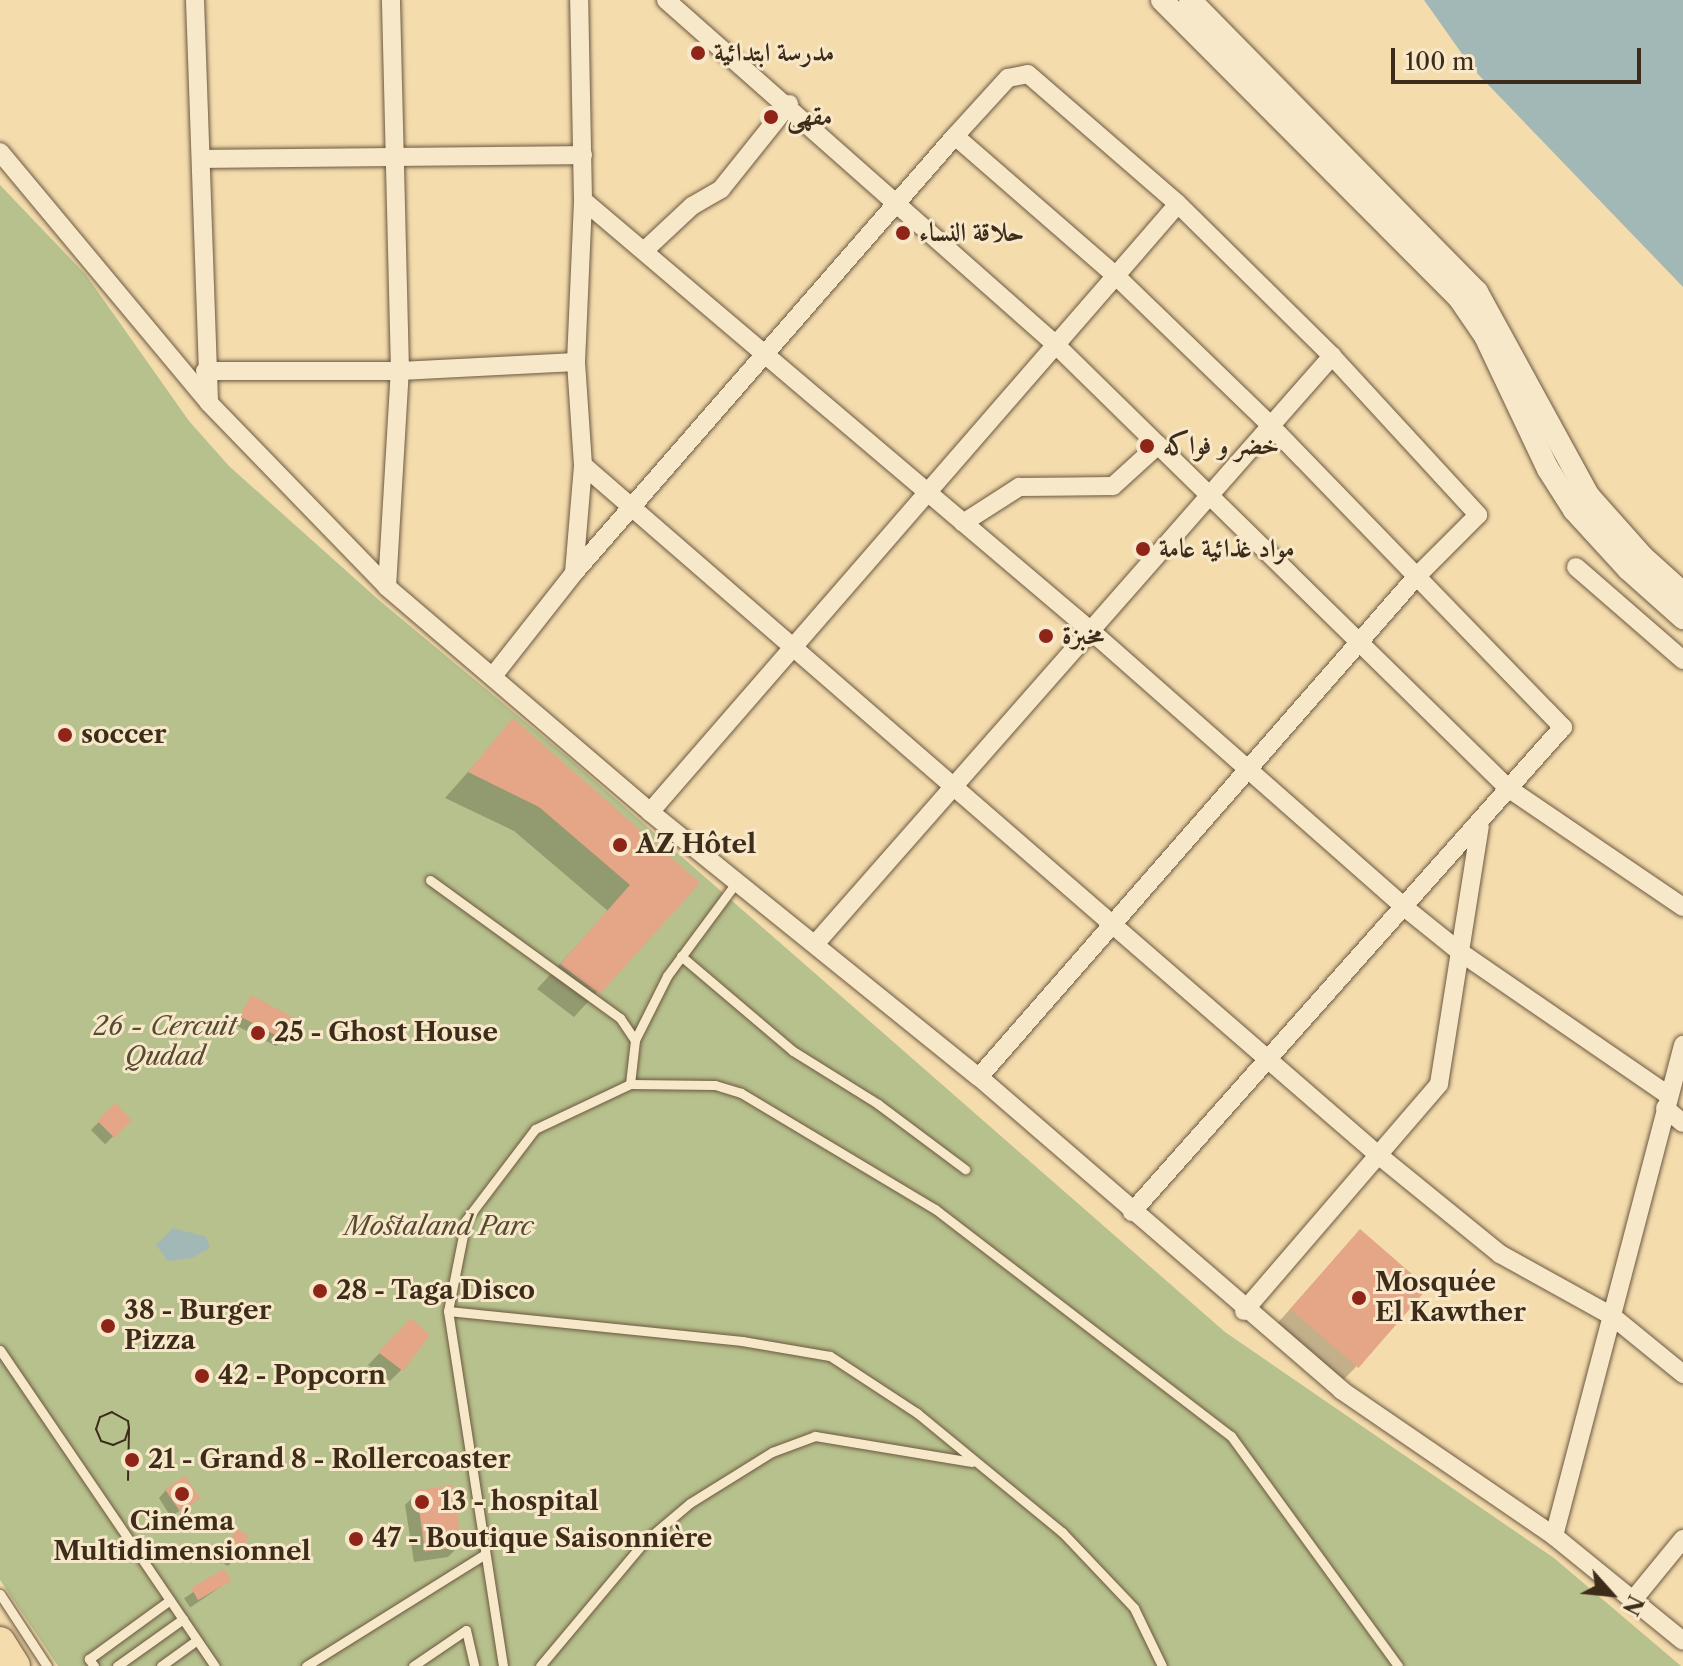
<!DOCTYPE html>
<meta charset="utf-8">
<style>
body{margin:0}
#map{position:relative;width:1683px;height:1666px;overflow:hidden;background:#f4dcad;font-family:"Libre Caslon Text",Amiri,serif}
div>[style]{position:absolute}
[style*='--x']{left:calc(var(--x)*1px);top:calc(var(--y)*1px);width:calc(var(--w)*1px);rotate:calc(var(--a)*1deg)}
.green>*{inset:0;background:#b7c18d}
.water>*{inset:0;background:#a2b8b7}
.shadow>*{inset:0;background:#0003;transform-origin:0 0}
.building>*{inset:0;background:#e5a587;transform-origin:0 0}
.roads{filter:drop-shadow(0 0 2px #6c5840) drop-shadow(0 0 2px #6c5840)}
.service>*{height:9px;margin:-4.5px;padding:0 4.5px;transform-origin:4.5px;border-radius:4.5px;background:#f8e8ca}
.minor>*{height:18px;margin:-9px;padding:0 9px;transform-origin:9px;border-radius:9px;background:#f8e8ca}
.tertiary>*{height:22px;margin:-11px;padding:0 11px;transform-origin:11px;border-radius:11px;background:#f8e8ca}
.trunk>*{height:30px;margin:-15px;padding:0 15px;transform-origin:15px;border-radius:15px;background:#f4dcad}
.tram>*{height:2px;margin:-1px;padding:0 1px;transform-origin:1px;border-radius:1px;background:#3e2c1b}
.dots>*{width:22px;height:22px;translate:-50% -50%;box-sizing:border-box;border:4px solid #f8e8ca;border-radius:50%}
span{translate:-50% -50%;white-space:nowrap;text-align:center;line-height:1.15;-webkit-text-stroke:6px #f8e8ca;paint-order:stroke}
.poi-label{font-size:26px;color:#3e2c1b;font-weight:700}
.left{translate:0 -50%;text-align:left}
.park-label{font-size:26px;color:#564a32;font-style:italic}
.north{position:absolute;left:1571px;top:1554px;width:80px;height:80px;-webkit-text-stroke:6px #f8e8ca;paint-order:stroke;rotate:117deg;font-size:22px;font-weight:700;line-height:32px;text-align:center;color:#3e2c1b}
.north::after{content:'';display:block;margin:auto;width:28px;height:36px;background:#3e2c1b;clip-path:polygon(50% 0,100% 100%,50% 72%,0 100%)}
.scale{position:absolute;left:1391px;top:48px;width:250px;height:36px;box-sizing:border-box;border:4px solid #3e2c1b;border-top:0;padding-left:10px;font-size:24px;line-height:28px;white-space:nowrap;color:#3e2c1b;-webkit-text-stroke:6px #f8e8ca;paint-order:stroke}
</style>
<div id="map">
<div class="green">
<i style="clip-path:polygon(0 185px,86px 275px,189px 421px,229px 466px,380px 601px,570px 759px,1225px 1332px,1554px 1558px,1681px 1666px,58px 1666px,0 1580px)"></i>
</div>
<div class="water">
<i style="clip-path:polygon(1424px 0,1683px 0,1683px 287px,1472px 68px)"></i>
<i style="clip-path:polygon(173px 1228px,206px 1237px,210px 1248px,192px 1258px,168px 1261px,156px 1245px)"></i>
</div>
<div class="shadow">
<i style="clip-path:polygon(513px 721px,697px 883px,574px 1017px,537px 989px,608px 911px,514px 831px,445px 798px)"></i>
<i style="clip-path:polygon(252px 998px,284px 1039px,276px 1046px,237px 1026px)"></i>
<i style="left:115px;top:1106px;width:20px;height:34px;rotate:45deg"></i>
<i style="clip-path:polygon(1344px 1248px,1356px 1367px,1340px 1383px,1275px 1326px)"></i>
<i style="clip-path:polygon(411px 1321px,402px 1369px,390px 1381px,368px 1365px)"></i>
<i style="clip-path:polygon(166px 1490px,197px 1498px,171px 1517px,159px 1498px)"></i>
<i style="clip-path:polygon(417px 1493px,460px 1545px,448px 1557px,414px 1562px,405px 1505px)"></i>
<i style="clip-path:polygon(237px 1532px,235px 1558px,228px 1566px,219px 1561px)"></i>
<i style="left:223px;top:1572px;width:11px;height:47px;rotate:56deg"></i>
</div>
<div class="building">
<i style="clip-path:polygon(513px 718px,700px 883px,600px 994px,560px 964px,630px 885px,539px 807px,468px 772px)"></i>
<i style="left:251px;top:995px;width:52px;height:24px;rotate:28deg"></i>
<i style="left:115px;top:1103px;width:24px;height:25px;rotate:45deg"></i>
<i style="left:1360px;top:1229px;width:90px;height:106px;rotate:41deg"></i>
<i style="clip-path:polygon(411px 1318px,430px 1335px,403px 1371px,378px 1352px)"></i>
<i style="left:185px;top:1476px;width:27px;height:24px;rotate:56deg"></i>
<i style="left:453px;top:1485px;width:62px;height:37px;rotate:82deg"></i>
<i style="left:236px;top:1529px;width:14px;height:26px;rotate:25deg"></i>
<i style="left:224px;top:1569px;width:14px;height:38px;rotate:60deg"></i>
</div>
<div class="roads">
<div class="service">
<i style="--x:430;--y:880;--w:235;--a:36"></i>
<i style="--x:620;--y:1018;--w:27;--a:56"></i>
<i style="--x:681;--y:956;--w:147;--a:40.3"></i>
<i style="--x:793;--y:1051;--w:100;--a:31.9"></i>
<i style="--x:878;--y:1104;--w:109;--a:36.8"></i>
<i style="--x:630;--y:1084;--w:44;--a:-83.5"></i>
<i style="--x:635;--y:1040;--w:72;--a:-63.4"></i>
<i style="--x:667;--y:976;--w:119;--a:-53.5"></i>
<i style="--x:448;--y:1311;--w:296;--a:5.8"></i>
<i style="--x:742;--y:1341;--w:89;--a:9.7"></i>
<i style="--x:830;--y:1356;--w:104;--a:33.2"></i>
<i style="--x:917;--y:1413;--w:188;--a:39.4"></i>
<i style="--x:1062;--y:1532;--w:105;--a:46.5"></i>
<i style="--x:1134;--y:1608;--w:64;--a:64.2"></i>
<i style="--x:0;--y:1350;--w:382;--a:55.8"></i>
<i style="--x:0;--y:1594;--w:86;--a:56.9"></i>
<i style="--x:94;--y:1666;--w:9;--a:-126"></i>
<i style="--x:89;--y:1659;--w:100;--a:-36.1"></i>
<i style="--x:117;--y:1666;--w:81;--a:-35.5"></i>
<i style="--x:161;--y:1666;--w:44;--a:-35.8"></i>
<i style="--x:306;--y:1666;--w:211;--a:-32"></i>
<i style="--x:413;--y:1666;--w:64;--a:-34.2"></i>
<i style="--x:466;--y:1630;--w:37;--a:77"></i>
<i style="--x:503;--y:1666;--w:359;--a:-98.8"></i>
<i style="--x:448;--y:1311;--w:93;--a:-78.8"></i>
<i style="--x:466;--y:1220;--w:114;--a:-52.8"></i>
<i style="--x:535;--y:1129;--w:105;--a:-25.3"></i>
<i style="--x:630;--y:1084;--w:85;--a:0.7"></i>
<i style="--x:715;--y:1085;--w:27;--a:17"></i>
<i style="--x:741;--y:1093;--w:226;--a:30.9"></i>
<i style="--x:935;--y:1209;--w:373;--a:37.5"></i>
<i style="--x:1231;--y:1436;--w:284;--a:54"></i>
<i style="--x:540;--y:1666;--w:162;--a:-50"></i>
<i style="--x:644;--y:1542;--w:60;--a:-40.3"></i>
<i style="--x:690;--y:1503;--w:97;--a:-31.9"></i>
<i style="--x:772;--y:1452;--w:46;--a:-20.4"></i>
<i style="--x:815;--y:1436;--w:159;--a:9.4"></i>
</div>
<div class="minor">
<i style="--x:195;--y:0;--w:403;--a:88"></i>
<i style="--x:209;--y:403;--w:256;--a:45.9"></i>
<i style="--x:387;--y:587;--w:346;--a:40.5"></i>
<i style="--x:650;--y:812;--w:422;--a:38.9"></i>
<i style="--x:979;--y:1077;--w:479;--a:40.8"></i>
<i style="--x:1341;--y:1390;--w:258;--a:34.4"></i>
<i style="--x:1554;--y:1536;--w:166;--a:39.1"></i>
<i style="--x:666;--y:0;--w:519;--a:41.49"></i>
<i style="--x:1055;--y:344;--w:634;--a:44.43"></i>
<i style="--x:1508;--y:788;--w:212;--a:34.2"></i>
<i style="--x:955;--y:136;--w:212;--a:41"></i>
<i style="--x:1115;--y:275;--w:213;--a:44"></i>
<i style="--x:1268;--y:423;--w:424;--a:45.9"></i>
<i style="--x:1563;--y:727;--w:649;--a:131.63"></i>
<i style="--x:0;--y:152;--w:325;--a:50.2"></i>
<i style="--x:204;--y:159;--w:379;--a:-0.6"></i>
<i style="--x:583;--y:200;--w:665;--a:40.3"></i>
<i style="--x:1090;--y:630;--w:419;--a:41.4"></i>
<i style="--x:1404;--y:907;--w:72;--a:38.8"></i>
<i style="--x:1460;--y:952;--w:252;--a:34.5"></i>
<i style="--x:646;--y:249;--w:63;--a:-43.1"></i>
<i style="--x:692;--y:206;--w:34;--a:-30"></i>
<i style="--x:721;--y:189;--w:109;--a:-51.3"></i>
<i style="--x:205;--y:371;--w:195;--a:0"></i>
<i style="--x:400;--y:371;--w:176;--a:-2.9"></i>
<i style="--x:583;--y:465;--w:1051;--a:40.95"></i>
<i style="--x:1377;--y:1154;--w:159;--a:39.1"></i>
<i style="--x:1500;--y:1254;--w:128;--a:29"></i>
<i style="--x:1612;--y:1316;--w:92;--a:39.2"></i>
<i style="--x:963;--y:523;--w:67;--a:-32.7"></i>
<i style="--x:1019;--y:487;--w:94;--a:-0.6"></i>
<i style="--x:1113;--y:486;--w:61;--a:-42.3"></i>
<i style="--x:1576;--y:567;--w:142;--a:41"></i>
<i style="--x:574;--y:573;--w:108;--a:-85.2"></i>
<i style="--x:583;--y:465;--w:103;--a:-93.9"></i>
<i style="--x:576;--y:362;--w:162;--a:-87.5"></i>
<i style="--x:583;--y:200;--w:200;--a:-91.1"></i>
<i style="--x:387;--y:587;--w:216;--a:-86.6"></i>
<i style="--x:400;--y:371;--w:371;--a:-91.4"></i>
<i style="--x:493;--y:676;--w:131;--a:-51.8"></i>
<i style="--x:574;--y:573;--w:580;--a:-48.92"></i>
<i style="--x:955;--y:136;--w:79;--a:-47.6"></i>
<i style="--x:1008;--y:78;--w:20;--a:-11"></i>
<i style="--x:1028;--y:74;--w:198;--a:40.9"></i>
<i style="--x:1178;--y:204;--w:216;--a:44.6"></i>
<i style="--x:1332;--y:356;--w:216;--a:47.4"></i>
<i style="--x:1478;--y:515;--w:86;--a:135"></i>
<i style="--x:1417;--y:576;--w:665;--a:131.16"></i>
<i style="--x:650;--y:812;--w:805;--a:-49.03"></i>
<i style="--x:816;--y:943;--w:782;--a:-48.68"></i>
<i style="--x:1665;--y:1108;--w:23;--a:40"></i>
<i style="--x:1244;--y:1311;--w:299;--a:-49.3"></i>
<i style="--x:1439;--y:1084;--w:261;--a:-81"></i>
<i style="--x:1554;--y:1536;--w:508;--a:-75.28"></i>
<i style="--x:1633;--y:1600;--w:79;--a:-50.7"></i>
</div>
<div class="tertiary">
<i style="--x:1162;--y:0;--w:421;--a:45.1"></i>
<i style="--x:1459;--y:298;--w:46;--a:55.6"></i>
<i style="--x:1485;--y:336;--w:147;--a:64.7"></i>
<i style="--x:1548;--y:469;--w:49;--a:57.6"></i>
<i style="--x:1574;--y:510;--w:80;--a:47.5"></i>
<i style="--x:1628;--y:569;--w:74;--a:41.7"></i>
<i style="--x:1190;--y:0;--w:409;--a:45.5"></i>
<i style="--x:1477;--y:292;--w:231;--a:61.3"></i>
<i style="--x:1588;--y:495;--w:83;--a:48.4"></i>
<i style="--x:1643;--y:557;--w:54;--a:42"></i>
</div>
<div class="trunk">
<i style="--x:0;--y:1642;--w:28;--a:58"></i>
</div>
</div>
<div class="tram">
<i style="--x:128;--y:1480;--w:52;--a:-88.9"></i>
<i style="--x:129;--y:1428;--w:7;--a:-98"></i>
<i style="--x:128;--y:1421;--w:18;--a:-151"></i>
<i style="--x:112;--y:1412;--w:13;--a:157"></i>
<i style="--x:100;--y:1417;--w:13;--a:108"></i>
<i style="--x:96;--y:1429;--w:13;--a:67"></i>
<i style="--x:101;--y:1441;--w:13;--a:18"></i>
<i style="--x:113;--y:1445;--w:13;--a:-23"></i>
<i style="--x:125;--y:1440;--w:13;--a:-72"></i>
</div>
<div class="dots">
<i style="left:698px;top:53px;background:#8f2418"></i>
<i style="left:771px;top:117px;background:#8f2418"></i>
<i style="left:903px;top:233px;background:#8f2418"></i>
<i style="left:1147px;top:446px;background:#8f2418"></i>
<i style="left:1143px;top:549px;background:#8f2418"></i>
<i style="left:1046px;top:636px;background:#8f2418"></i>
<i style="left:65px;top:735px;background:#8f2418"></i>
<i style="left:620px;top:845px;background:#8f2418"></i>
<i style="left:258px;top:1033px;background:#8f2418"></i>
<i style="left:320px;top:1291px;background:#8f2418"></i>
<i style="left:1359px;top:1298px;background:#8f2418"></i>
<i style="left:108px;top:1326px;background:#8f2418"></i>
<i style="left:202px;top:1376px;background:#8f2418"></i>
<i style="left:132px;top:1460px;background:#8f2418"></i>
<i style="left:182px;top:1494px;background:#8f2418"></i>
<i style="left:422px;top:1502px;background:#8f2418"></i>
<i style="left:356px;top:1539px;background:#8f2418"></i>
</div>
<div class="poi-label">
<span class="left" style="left:714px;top:53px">مدرسة ابتدائية</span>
<span class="left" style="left:787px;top:117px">مقهى</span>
<span class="left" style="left:919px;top:233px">حلاقة النساء</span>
<span class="left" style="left:1163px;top:446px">خضر و فواكه</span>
<span class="left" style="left:1159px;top:549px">مواد غذائية عامة</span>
<span class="left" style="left:1062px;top:636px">مخبزة</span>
<span class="left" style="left:81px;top:735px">soccer</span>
<span class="left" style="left:636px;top:845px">AZ Hôtel</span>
<span class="left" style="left:274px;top:1033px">25 - Ghost House</span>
<span class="left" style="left:1375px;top:1298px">Mosquée<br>El Kawther</span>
<span class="left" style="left:336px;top:1291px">28 - Taga Disco</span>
<span class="left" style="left:124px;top:1326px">38 - Burger<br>Pizza</span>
<span class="left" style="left:218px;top:1376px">42 - Popcorn</span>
<span class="left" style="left:148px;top:1460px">21 - Grand 8 - Rollercoaster</span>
<span class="left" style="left:440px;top:1502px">13 - hospital</span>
<span style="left:182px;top:1537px">Cinéma<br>Multidimensionnel</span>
<span class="left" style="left:372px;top:1539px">47 - Boutique Saisonnière</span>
</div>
<div class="park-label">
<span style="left:165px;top:1042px">26 - Cercuit<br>Qudad</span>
<span style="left:439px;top:1227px">Mostaland Parc</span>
</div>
<div class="north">N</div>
<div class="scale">100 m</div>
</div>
